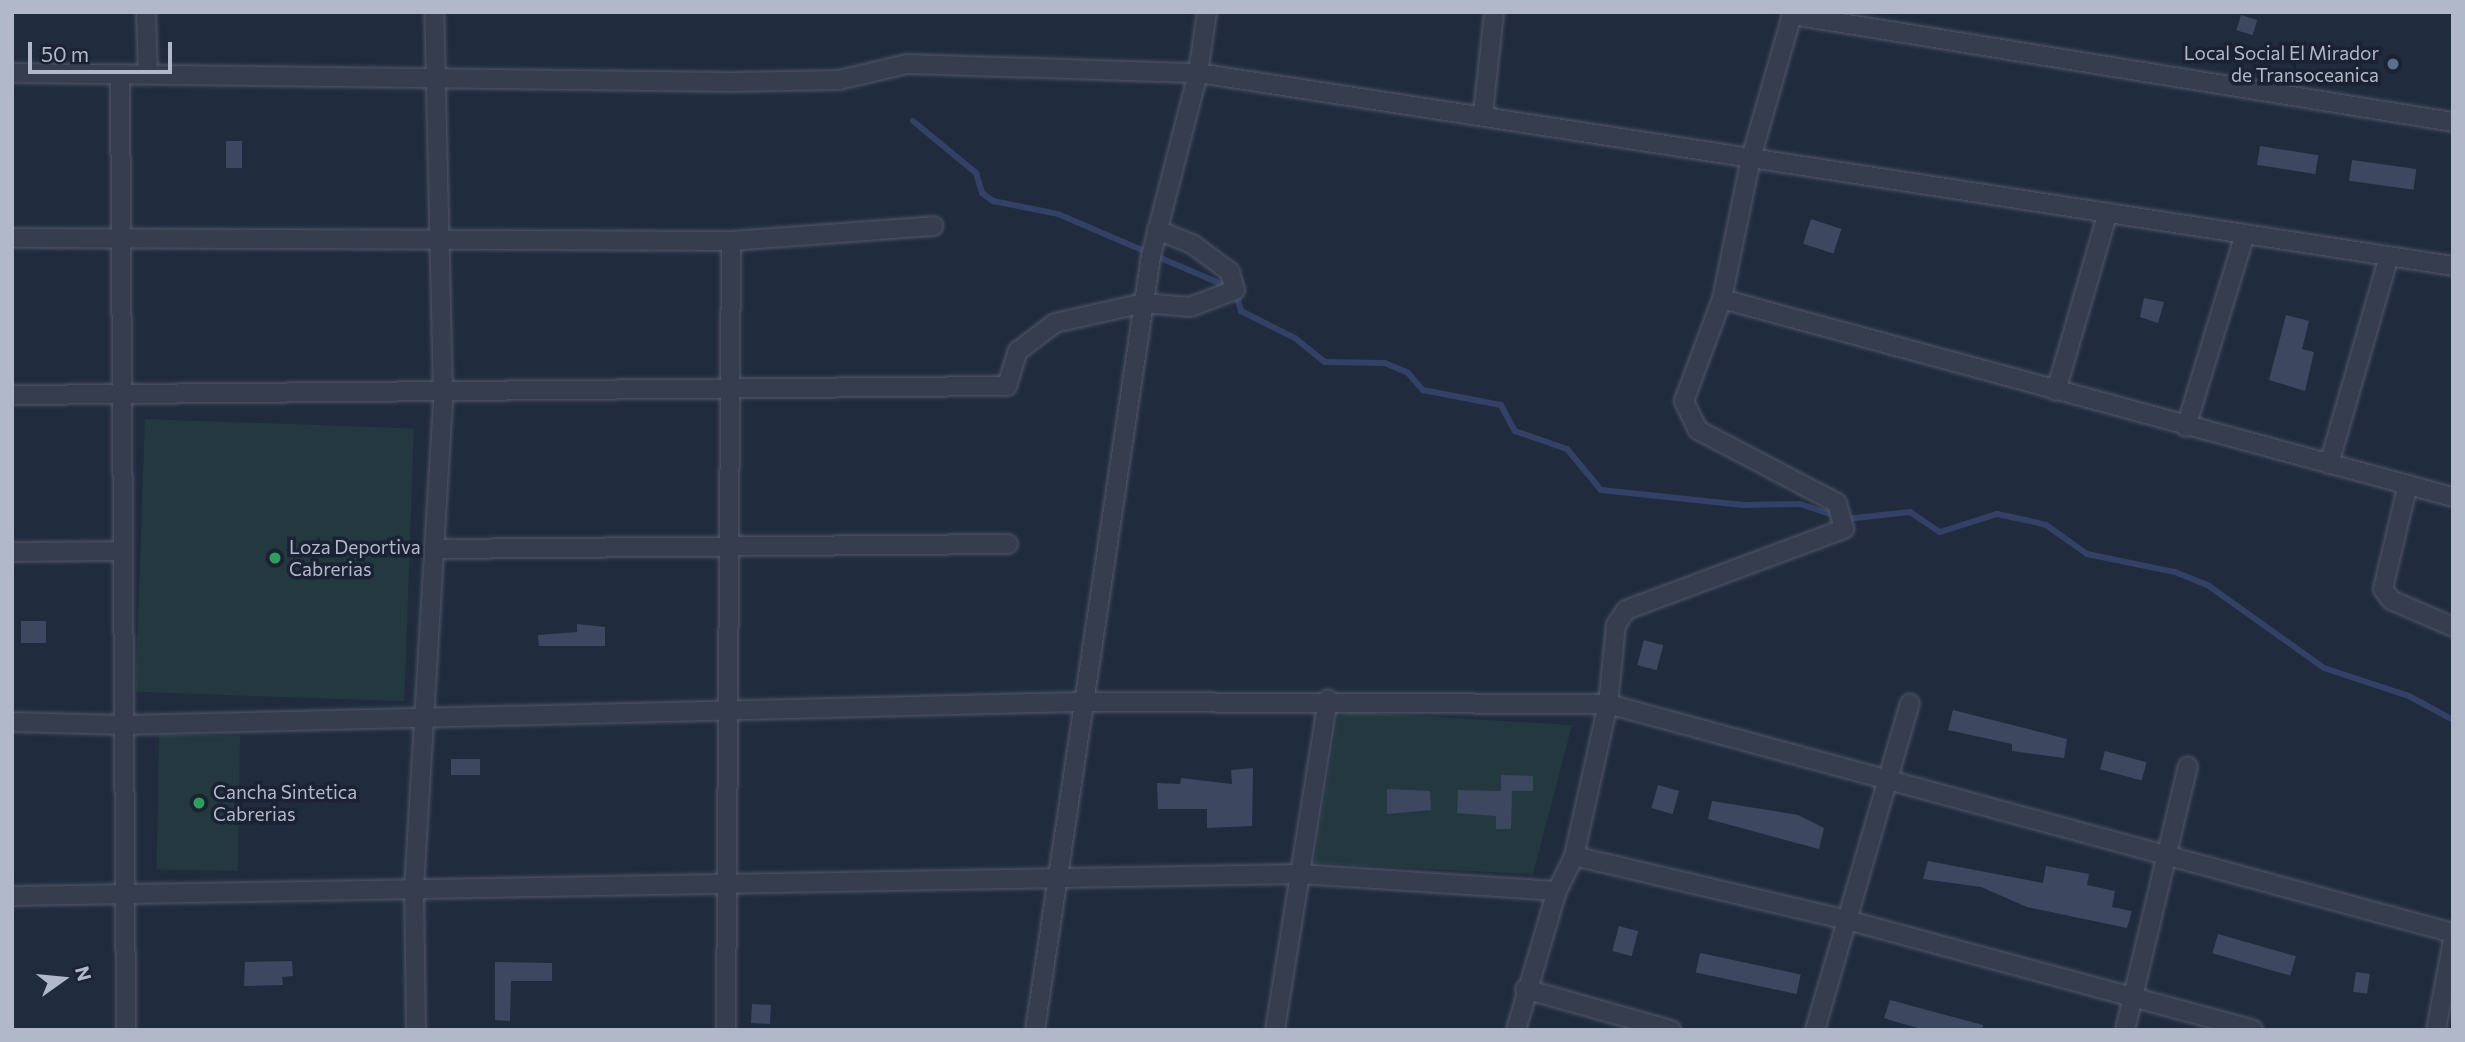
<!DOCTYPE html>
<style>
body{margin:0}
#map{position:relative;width:2465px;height:1042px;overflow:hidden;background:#212b3e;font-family:Commissioner,sans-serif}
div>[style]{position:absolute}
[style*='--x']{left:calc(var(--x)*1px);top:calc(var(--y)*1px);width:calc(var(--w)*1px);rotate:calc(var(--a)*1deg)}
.green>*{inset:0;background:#23393f;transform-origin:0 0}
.stream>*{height:6px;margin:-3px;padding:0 3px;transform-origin:3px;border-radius:3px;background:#324165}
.building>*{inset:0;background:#3d475f;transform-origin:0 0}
.roads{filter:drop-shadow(0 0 2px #515869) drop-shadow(0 0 2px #515869)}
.minor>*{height:18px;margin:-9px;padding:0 9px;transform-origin:9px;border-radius:9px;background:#353d4e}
.dots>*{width:19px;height:19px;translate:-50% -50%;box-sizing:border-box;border:4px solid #1b2233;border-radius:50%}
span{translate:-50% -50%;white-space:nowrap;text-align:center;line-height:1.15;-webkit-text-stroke:7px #1b2233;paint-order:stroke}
.poi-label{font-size:19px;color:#b1b8ca}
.right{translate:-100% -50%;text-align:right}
.left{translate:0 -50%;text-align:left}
.frame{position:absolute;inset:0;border:14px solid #b1b8ca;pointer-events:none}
.north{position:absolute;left:28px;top:944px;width:70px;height:70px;-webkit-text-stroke:5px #1b2233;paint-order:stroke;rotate:75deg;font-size:19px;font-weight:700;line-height:28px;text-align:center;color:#b1b8ca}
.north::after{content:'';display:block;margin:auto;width:24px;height:32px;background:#b1b8ca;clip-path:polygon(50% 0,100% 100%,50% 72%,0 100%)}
.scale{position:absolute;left:28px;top:42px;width:144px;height:32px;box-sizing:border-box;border:4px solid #b1b8ca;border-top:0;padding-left:9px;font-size:21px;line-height:24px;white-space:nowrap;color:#b1b8ca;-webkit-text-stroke:5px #1b2233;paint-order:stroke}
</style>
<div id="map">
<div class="green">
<i style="left:145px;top:419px;width:269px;height:273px;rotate:2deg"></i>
<i style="clip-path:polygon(1350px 712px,1572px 725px,1533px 874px,1314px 863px,1338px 717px)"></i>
<i style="left:240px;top:736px;width:135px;height:81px;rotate:91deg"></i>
</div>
<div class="stream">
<i style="--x:913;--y:121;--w:82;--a:39.5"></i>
<i style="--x:976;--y:173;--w:21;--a:73"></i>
<i style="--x:982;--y:193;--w:14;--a:36"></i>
<i style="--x:993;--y:201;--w:66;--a:11.3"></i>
<i style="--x:1058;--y:214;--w:193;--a:23.2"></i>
<i style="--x:1235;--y:290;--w:22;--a:74"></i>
<i style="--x:1241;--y:311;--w:60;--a:26.6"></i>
<i style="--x:1295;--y:338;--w:38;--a:39"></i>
<i style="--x:1325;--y:362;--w:60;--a:1"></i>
<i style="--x:1385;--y:363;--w:25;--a:23"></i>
<i style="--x:1408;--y:373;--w:23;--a:49"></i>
<i style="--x:1423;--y:390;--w:79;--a:10.9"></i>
<i style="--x:1501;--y:405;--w:30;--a:62"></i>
<i style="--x:1515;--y:431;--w:55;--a:19.1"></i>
<i style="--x:1567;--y:449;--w:53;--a:50.3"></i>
<i style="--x:1601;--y:490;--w:143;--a:6"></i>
<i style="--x:1743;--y:505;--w:57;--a:-1"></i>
<i style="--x:1800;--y:504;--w:48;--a:18.1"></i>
<i style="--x:1846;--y:519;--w:64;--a:-6.2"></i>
<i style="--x:1910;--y:512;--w:36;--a:34"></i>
<i style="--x:1940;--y:532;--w:60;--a:-17.5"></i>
<i style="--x:1997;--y:514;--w:30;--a:12"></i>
<i style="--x:2026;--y:520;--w:21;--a:14"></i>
<i style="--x:2046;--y:525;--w:50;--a:35.3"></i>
<i style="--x:2087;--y:554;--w:90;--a:11.6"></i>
<i style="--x:2175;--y:572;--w:37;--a:22"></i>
<i style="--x:2209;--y:586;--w:141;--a:35.5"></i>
<i style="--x:2324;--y:668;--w:89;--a:18.2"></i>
<i style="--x:2409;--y:696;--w:50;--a:28.6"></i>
</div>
<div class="building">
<i style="left:2241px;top:15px;width:17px;height:16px;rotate:17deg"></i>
<i style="left:226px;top:141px;width:16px;height:27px"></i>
<i style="left:2260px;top:146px;width:59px;height:19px;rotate:9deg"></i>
<i style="left:2352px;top:160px;width:65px;height:21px;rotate:8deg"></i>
<i style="left:1811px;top:219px;width:32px;height:26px;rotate:18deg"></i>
<i style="clip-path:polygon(2144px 298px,2164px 302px,2158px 323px,2140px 317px)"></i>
<i style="clip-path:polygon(2286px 315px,2309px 321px,2302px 349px,2314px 352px,2305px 391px,2269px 380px)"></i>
<i style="left:21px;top:621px;width:25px;height:22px"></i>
<i style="clip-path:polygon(577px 624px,605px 627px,605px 646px,539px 646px,538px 635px,577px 632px)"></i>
<i style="left:1644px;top:640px;width:20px;height:26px;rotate:15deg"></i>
<i style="clip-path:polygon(1953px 710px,2067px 739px,2064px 758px,2012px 751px,2012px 744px,1948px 730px)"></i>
<i style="left:2105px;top:751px;width:43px;height:19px;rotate:15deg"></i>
<i style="left:480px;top:759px;width:16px;height:29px;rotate:90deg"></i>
<i style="clip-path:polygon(1253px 768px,1252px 826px,1207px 828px,1207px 809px,1158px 809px,1157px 783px,1180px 784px,1181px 778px,1232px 784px,1231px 770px)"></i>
<i style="clip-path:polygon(1501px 775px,1533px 776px,1533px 791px,1512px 791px,1511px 829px,1496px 829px,1496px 816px,1457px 813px,1458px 790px,1501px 791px)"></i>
<i style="left:1658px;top:785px;width:22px;height:24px;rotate:16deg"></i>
<i style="clip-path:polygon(1387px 789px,1430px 791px,1431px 810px,1387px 814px)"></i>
<i style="clip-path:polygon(1712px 801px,1798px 815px,1824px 828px,1819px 849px,1708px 819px)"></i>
<i style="clip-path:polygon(1928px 861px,2043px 883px,2046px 866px,2089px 874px,2087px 885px,2115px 891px,2112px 907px,2132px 911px,2127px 928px,2027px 907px,1981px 887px,1923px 879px)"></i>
<i style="left:1619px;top:926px;width:20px;height:26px;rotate:15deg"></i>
<i style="left:2218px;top:934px;width:81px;height:20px;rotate:16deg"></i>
<i style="left:1700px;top:953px;width:103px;height:20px;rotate:12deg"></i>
<i style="clip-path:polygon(292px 961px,293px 976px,282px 977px,283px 985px,244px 986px,245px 962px)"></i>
<i style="clip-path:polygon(495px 962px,552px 963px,552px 981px,511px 981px,510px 1021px,495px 1020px)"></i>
<i style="left:2356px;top:972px;width:14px;height:20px;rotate:8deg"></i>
<i style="clip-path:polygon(1890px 1000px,1983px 1025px,1982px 1030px,1925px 1030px,1893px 1021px,1884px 1018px)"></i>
<i style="left:752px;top:1004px;width:19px;height:19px;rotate:3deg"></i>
</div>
<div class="roads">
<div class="minor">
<i style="--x:146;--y:12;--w:62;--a:88.2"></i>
<i style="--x:1792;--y:15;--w:670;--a:9.2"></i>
<i style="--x:12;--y:73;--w:720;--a:0.72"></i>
<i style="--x:732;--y:82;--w:107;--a:-1.1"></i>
<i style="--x:839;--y:80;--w:70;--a:-13.2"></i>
<i style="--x:907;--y:64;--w:291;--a:1.8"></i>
<i style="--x:1198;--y:73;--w:1270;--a:8.74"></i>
<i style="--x:120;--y:74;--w:956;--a:89.64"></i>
<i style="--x:1483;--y:114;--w:103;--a:-83.8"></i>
<i style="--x:12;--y:238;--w:719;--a:0.24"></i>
<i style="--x:731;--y:241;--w:203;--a:-4.2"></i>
<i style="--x:1722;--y:299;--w:757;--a:15.16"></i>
<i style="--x:2056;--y:391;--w:186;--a:-73.8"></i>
<i style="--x:12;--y:395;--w:995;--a:-0.52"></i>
<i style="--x:1007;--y:386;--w:37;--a:-73"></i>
<i style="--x:1018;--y:351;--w:46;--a:-37.1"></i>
<i style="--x:1055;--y:323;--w:91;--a:-12.7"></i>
<i style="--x:1144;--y:303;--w:46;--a:5"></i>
<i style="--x:1190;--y:307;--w:48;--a:-20.7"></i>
<i style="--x:1235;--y:290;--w:19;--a:-106"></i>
<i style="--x:1230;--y:272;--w:47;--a:-143.6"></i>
<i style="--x:1192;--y:244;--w:38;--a:-158"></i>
<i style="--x:2186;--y:427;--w:202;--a:-73"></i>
<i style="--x:2329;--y:464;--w:216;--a:-73.9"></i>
<i style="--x:2407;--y:488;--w:104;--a:103.4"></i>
<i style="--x:2383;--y:589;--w:14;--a:54"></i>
<i style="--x:2391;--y:600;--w:68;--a:23.5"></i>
<i style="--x:434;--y:549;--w:574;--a:-0.5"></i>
<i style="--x:12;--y:552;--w:110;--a:-0.5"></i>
<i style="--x:12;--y:722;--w:112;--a:1.5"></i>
<i style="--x:124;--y:725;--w:958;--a:-1.38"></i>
<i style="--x:1082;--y:702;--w:526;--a:0.22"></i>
<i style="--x:1608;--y:704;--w:875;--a:15.16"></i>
<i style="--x:1574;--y:856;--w:276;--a:13.2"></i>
<i style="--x:1843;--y:919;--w:425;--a:15.1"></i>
<i style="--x:12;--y:896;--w:1288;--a:-0.98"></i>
<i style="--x:1300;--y:874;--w:258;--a:3.8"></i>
<i style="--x:1525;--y:989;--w:152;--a:15.7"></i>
<i style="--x:416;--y:1030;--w:141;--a:-90.8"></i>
<i style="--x:414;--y:889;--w:495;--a:-86.6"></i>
<i style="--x:443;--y:395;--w:383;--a:-91.3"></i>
<i style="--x:726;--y:1030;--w:789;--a:-89.64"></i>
<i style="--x:1035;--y:1030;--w:783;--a:-81.48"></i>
<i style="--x:1151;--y:256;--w:189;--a:-75.6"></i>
<i style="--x:1198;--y:73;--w:62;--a:-81.6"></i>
<i style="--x:1275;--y:1030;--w:335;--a:-80.9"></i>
<i style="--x:1516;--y:1030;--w:145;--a:-73.6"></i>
<i style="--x:1557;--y:891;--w:39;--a:-64"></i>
<i style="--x:1574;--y:856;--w:156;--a:-77.4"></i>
<i style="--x:1608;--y:704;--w:79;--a:-84.2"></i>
<i style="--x:1616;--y:625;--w:18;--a:-56"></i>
<i style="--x:1626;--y:610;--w:233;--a:-20.4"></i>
<i style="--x:1844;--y:529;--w:27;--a:-105"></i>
<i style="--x:1837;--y:503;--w:157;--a:-152.3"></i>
<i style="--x:1698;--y:430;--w:32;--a:-116"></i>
<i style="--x:1684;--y:401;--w:109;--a:-69.6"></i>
<i style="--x:1722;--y:299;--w:144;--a:-78.4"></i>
<i style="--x:1751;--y:158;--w:152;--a:-74"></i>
<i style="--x:1815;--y:1030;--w:340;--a:-73.8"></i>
<i style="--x:2125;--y:1030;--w:271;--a:-76.6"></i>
<i style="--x:2436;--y:1030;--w:92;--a:-79.3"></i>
</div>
</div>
<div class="dots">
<i style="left:2393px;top:64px;background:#5c6f8a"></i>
<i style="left:275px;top:558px;background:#2e9e5b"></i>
<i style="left:199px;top:803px;background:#2e9e5b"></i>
</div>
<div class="poi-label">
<span class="right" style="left:2379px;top:64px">Local Social El Mirador<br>de Transoceanica</span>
<span class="left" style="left:289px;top:558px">Loza Deportiva<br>Cabrerias</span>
<span class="left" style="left:213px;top:803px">Cancha Sintetica<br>Cabrerias</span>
</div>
<div class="frame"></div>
<div class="north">N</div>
<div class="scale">50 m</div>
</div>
